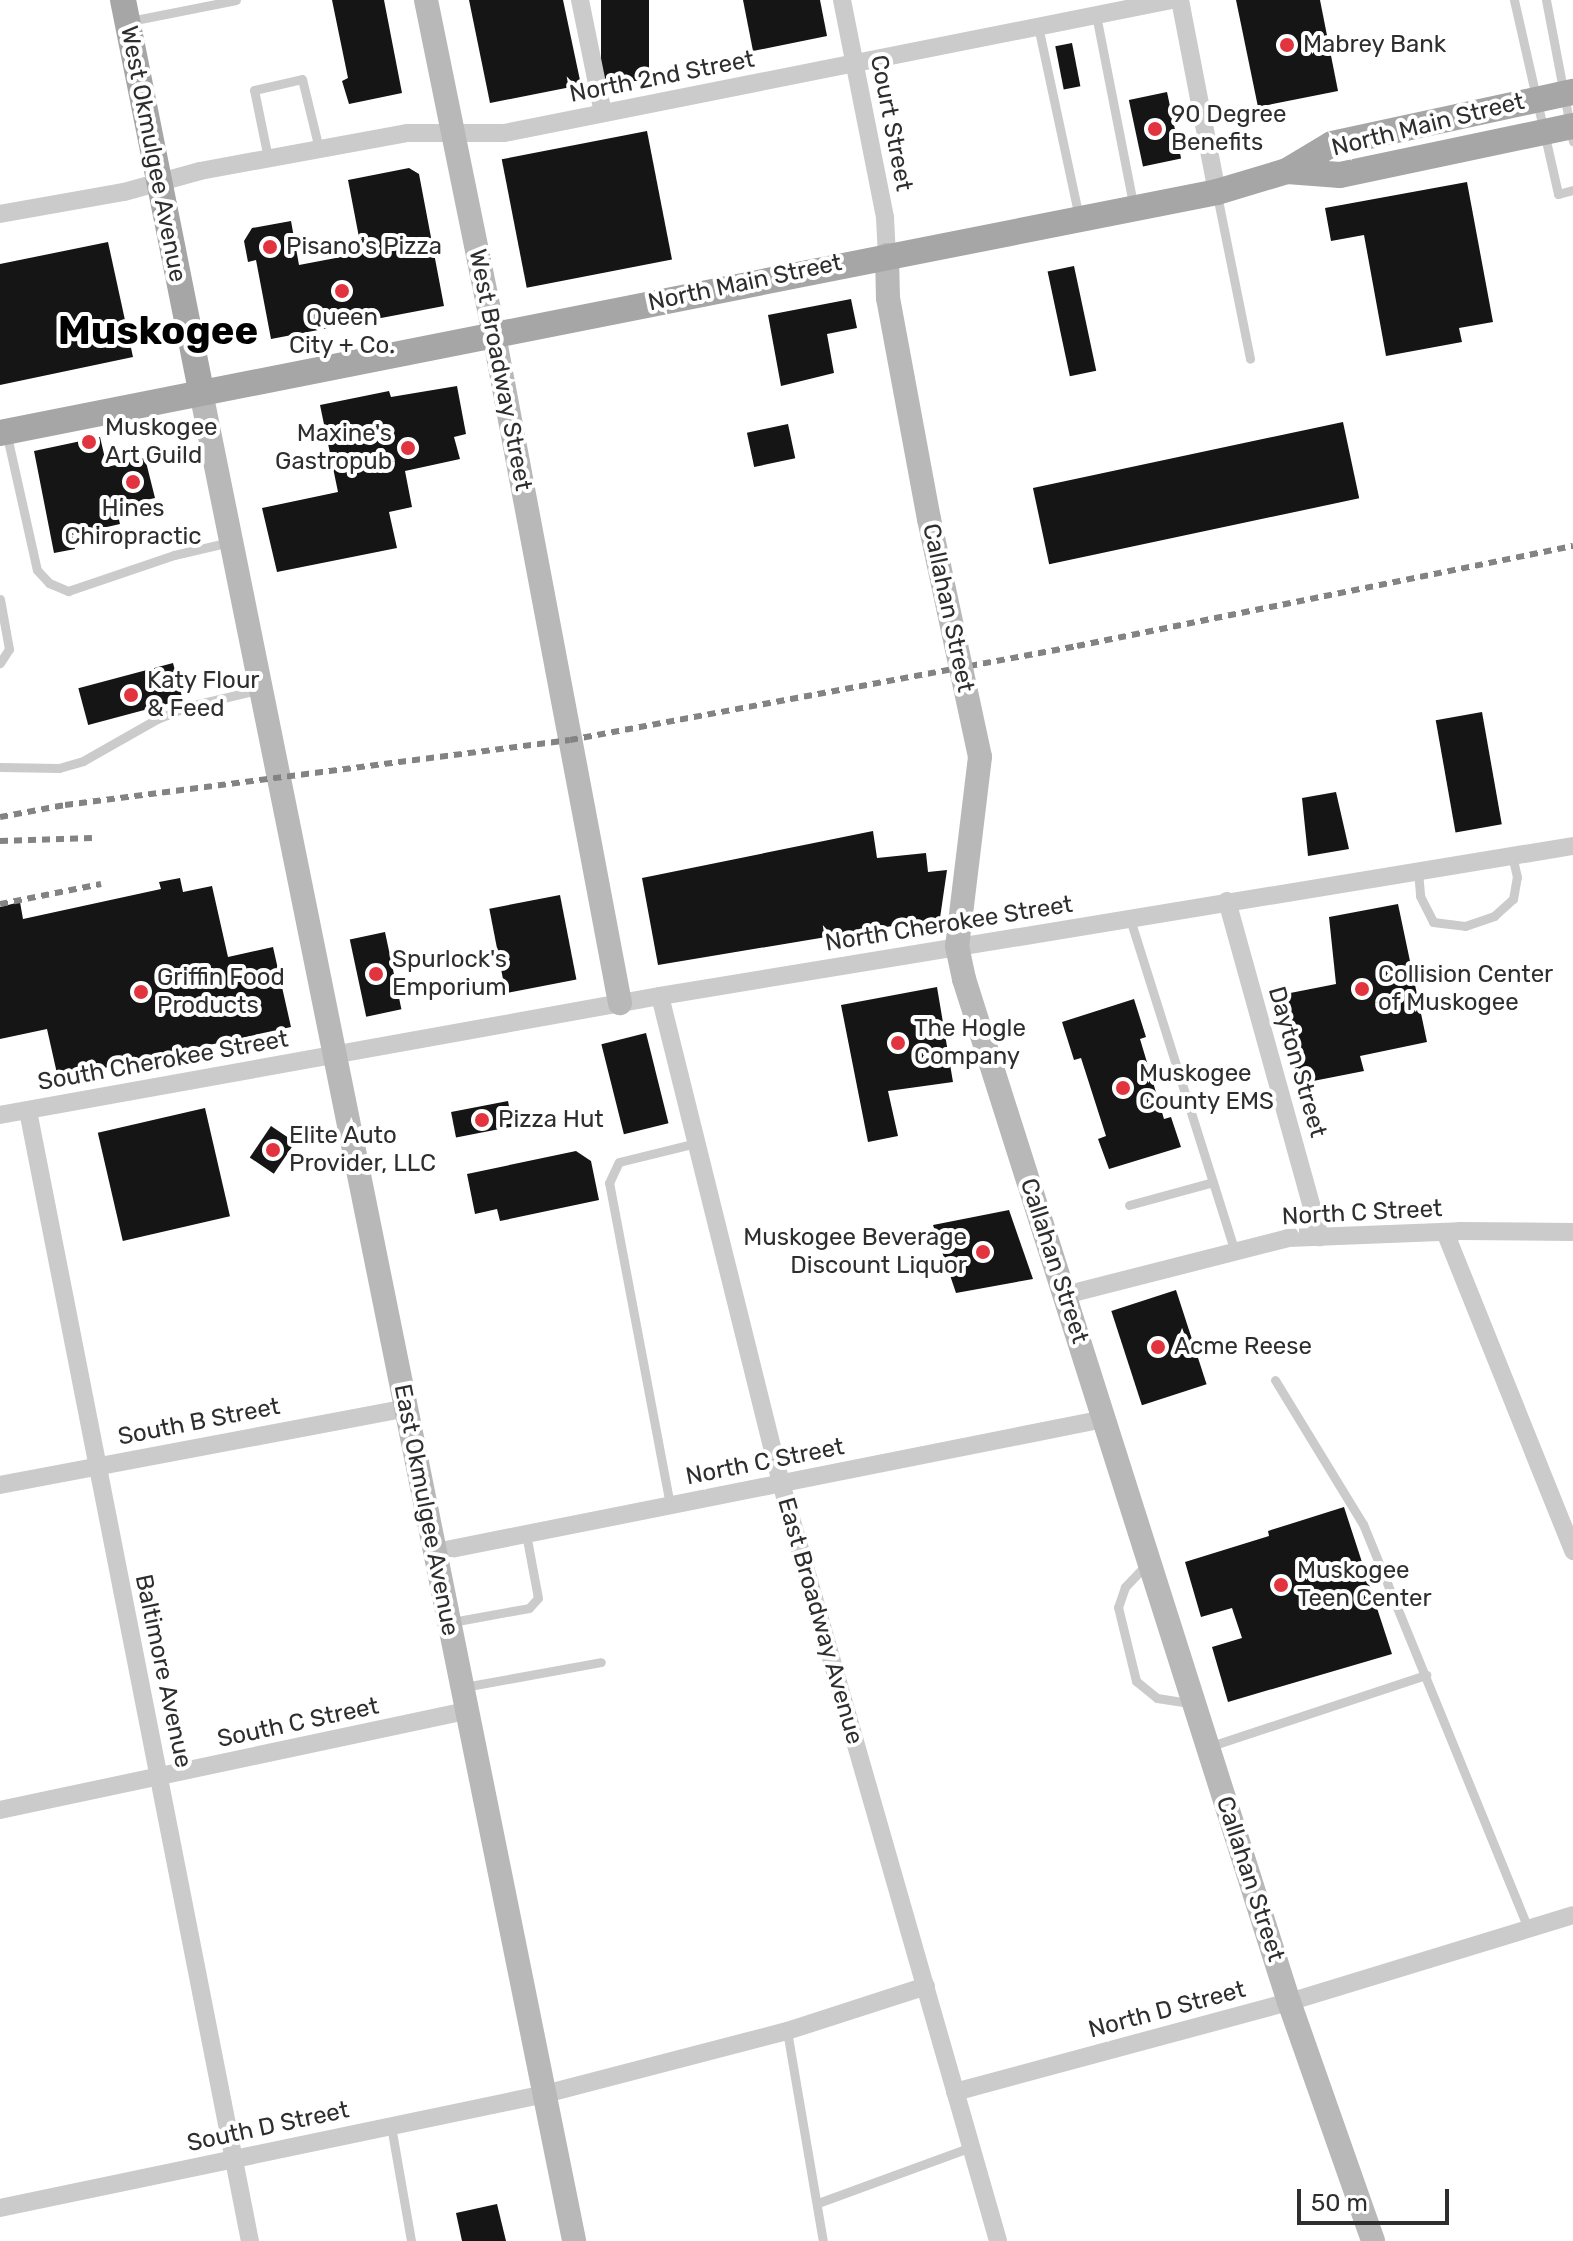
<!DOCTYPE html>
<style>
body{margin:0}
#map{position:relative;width:1573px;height:2241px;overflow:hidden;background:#fff;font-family:Rubik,sans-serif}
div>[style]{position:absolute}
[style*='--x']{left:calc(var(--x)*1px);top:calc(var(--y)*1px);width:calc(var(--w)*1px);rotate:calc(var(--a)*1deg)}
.building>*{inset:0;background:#151515;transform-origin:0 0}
.lane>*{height:9px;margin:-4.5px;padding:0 4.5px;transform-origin:4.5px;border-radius:4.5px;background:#cbcbcb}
.street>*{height:18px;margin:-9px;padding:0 9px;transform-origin:9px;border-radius:9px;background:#cbcbcb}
.secondary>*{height:24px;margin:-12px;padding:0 12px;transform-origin:12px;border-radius:12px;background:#b8b8b8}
.primary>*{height:26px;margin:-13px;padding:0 13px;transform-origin:13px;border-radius:13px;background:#a6a6a6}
.rail>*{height:6px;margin-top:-3px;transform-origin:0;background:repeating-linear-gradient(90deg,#838383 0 8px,transparent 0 14px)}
.secondary-bridge>*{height:24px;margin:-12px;padding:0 12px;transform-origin:12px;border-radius:12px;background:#b8b8b8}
.dots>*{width:22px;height:22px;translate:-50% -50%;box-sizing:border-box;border:4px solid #fff;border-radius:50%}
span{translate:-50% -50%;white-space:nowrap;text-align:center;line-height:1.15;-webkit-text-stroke:8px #fff;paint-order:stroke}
.poi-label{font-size:24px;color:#2e2e2e}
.left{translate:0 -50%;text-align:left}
.right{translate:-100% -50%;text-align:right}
.street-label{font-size:24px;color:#2e2e2e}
.town-label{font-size:40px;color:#000;font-weight:700}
.scale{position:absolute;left:1297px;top:2189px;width:152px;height:36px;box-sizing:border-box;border:4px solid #2e2e2e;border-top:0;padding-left:10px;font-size:24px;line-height:28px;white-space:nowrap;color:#2e2e2e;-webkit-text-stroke:6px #fff;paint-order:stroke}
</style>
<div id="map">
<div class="building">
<i style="clip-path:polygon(332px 0,384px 0,402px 93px,349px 104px,342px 81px,348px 78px)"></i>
<i style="clip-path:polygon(469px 0,563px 0,581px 85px,490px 103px)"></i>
<i style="left:601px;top:0;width:48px;height:81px"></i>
<i style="clip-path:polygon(743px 0,820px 0,827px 36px,753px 51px)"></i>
<i style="clip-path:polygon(1236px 0,1320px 0,1338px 91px,1258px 107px)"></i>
<i style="left:1072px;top:43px;width:44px;height:17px;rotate:79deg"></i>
<i style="left:1167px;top:92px;width:68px;height:39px;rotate:78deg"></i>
<i style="left:647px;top:131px;width:131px;height:148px;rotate:79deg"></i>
<i style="clip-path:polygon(409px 168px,419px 174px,444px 306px,271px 339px,256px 260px,248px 262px,244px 241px,252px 228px,291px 221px,299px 265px,362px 253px,348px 180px)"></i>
<i style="clip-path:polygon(1467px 182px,1493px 322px,1459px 328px,1462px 342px,1386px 356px,1364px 235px,1331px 241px,1325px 208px)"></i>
<i style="clip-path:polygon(108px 242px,133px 357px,0 385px,0 264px)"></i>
<i style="left:1074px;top:266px;width:107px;height:27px;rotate:78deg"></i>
<i style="clip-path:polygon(851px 299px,857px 328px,827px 334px,834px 373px,781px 386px,768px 315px)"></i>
<i style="clip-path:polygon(457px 386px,466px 434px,454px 437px,460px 459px,405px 471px,412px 507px,389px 512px,397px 548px,277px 572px,262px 508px,338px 492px,320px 405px,389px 391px,391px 397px)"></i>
<i style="left:1343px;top:422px;width:78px;height:317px;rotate:78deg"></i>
<i style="left:788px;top:424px;width:35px;height:42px;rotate:78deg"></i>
<i style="clip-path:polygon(100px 437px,107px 467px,145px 458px,155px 498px,116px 507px,120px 524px,72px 535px,75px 549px,54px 553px,34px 451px)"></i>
<i style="left:173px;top:663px;width:38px;height:98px;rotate:75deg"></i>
<i style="left:1482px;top:712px;width:114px;height:47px;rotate:80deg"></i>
<i style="clip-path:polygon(1336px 792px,1349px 849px,1308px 856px,1302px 798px)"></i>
<i style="clip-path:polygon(873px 831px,877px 858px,926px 853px,928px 872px,947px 870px,940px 918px,658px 965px,642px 878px)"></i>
<i style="clip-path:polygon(180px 878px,183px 892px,212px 886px,228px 957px,273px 947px,291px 1027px,58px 1078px,47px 1029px,0 1039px,0 907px,20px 902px,23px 919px,161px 889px,159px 882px)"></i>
<i style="left:560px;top:895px;width:86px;height:72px;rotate:79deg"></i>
<i style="clip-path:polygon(1398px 904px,1427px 1042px,1360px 1056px,1364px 1071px,1298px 1084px,1280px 995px,1336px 984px,1329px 917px)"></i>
<i style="left:385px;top:932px;width:79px;height:36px;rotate:78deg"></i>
<i style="clip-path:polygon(937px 987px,953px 1082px,888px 1091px,898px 1136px,868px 1142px,841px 1005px)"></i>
<i style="clip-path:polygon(1134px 999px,1146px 1037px,1140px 1039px,1164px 1119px,1171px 1117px,1181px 1147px,1109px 1169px,1098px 1139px,1106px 1136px,1081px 1058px,1074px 1060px,1062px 1022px)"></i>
<i style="left:646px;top:1033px;width:93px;height:46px;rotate:76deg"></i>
<i style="left:508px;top:1101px;width:26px;height:58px;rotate:79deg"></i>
<i style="left:205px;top:1108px;width:111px;height:110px;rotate:77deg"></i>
<i style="left:271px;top:1126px;width:29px;height:38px;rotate:34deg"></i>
<i style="clip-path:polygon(576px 1151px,591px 1161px,599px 1200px,500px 1221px,497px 1209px,475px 1214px,467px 1174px)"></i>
<i style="clip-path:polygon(1009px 1210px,1033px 1279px,956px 1293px,933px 1225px)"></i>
<i style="left:1176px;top:1290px;width:99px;height:68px;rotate:72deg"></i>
<i style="clip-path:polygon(1344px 1507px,1392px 1654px,1228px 1702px,1212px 1647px,1242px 1638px,1232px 1608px,1201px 1617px,1185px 1562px,1269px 1536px,1268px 1531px)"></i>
<i style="clip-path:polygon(497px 2204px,506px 2241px,462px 2241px,456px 2213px)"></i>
</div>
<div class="lane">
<i style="--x:1514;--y:0;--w:199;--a:77.2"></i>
<i style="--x:1558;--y:194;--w:16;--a:-15"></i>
<i style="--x:1546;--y:0;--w:144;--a:79.2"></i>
<i style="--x:1096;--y:15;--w:193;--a:78.9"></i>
<i style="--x:130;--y:21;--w:108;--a:-11.2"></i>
<i style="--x:1038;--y:26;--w:196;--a:77.9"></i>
<i style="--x:268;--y:158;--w:69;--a:-101.6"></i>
<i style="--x:254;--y:90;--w:49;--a:-12.9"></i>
<i style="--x:302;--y:79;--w:72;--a:76.3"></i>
<i style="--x:1217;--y:195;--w:167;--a:78.6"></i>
<i style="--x:7;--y:436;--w:137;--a:77.4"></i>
<i style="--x:37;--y:570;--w:18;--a:47"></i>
<i style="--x:49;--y:583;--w:21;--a:23"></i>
<i style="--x:68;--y:591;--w:112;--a:-18.8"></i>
<i style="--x:174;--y:555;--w:57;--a:-13.1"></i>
<i style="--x:0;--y:599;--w:51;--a:79.8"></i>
<i style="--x:9;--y:649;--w:17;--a:123"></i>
<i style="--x:0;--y:767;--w:59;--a:1"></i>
<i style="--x:59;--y:768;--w:25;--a:-16"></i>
<i style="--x:83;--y:761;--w:85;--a:-29.6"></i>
<i style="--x:157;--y:719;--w:35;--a:-22"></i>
<i style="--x:190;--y:706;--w:73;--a:-13.5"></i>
<i style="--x:1418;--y:871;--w:25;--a:85"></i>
<i style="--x:1420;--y:896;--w:29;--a:63"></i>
<i style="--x:1433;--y:922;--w:32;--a:7"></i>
<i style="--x:1465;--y:926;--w:31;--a:-19"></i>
<i style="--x:1494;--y:916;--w:25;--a:-42"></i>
<i style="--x:1513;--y:899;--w:22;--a:-80"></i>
<i style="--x:1517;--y:877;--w:23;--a:-103"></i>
<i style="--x:1130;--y:919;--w:349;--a:72.5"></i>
<i style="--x:1129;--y:1205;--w:87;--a:-15.3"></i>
<i style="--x:1275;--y:1380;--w:169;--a:58.6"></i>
<i style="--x:1363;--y:1524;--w:437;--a:67.8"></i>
<i style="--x:670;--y:1505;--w:328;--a:-100.7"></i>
<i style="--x:609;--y:1183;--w:23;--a:-65"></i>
<i style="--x:619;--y:1162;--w:79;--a:-13.9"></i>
<i style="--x:1147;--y:1564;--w:32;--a:134"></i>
<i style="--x:1125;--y:1587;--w:21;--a:109"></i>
<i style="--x:1118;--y:1607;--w:76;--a:76.3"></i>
<i style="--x:1136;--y:1681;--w:27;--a:39"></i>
<i style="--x:1157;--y:1698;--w:33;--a:9"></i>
<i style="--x:452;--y:1622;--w:78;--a:-10.3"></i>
<i style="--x:529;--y:1608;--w:13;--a:-48"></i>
<i style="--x:538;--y:1598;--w:65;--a:-100.6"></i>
<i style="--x:464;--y:1687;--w:139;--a:-10.3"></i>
<i style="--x:1208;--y:1747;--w:230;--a:-18.3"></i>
<i style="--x:787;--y:2031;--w:213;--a:80.3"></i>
<i style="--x:391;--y:2126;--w:117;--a:80.1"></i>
<i style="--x:818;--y:2203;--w:163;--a:-20.1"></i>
</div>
<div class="street">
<i style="--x:580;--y:0;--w:115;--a:78.5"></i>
<i style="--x:842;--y:0;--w:222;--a:78.8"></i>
<i style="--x:885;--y:218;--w:37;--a:87"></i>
<i style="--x:1180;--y:0;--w:196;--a:79.1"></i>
<i style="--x:0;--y:214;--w:126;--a:-10.1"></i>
<i style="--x:124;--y:192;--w:79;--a:-15.4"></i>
<i style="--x:200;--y:171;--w:210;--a:-10.4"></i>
<i style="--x:407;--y:133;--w:97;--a:0"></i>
<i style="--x:504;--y:133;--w:681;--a:-11.26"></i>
<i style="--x:1227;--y:901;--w:349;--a:74.5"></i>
<i style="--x:660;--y:996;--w:502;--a:76.05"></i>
<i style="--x:781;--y:1483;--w:788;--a:74.02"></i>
<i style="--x:28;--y:1111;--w:1152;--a:78.89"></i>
<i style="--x:0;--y:1115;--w:671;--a:-10.22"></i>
<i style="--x:660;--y:996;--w:925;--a:-9.33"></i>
<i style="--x:1445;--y:1232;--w:344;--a:68.1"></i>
<i style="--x:1065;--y:1295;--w:230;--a:-14.3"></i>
<i style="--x:1288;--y:1238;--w:171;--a:-2.3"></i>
<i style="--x:1459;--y:1231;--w:114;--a:0.5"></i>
<i style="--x:0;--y:1485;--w:414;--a:-10.7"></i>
<i style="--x:436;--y:1552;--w:681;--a:-11.26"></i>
<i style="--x:0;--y:1810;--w:475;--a:-12"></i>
<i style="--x:955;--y:2092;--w:346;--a:-15.1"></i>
<i style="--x:1289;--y:2002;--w:297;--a:-17"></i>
<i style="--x:0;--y:2208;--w:557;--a:-11.81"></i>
<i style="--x:545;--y:2094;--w:250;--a:-14.6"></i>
<i style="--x:787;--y:2031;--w:146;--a:-17.9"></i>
</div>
<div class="secondary">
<i style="--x:426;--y:0;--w:342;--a:78.5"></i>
<i style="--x:494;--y:335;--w:680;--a:79.32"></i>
<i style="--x:887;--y:255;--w:43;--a:88.7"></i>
<i style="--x:888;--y:298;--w:225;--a:79.5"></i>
<i style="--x:201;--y:392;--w:1886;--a:78.59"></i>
<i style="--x:980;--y:757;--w:190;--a:96.9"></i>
<i style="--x:957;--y:946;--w:34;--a:78"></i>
<i style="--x:964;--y:979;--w:1073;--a:72.38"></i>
<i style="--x:1289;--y:2002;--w:253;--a:70.6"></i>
</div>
<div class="primary">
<i style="--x:123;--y:0;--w:400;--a:78.7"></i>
<i style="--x:1287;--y:171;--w:53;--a:4.3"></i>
<i style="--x:1340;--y:175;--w:238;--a:-11.9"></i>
<i style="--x:0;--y:433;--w:1241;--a:-11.2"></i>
<i style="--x:1217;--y:192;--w:73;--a:-16.7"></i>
<i style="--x:1287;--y:171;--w:52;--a:-31"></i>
<i style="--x:1332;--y:144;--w:247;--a:-12.2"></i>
</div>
<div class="rail">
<i style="--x:0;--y:817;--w:66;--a:-10.5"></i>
<i style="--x:65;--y:805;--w:509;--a:-7.33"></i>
<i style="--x:570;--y:740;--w:516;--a:-10.5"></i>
<i style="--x:1077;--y:646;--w:506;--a:-11.4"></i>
<i style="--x:0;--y:841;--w:92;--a:-1.9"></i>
<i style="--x:0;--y:904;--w:103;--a:-11.2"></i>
</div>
<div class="secondary-bridge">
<i style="--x:929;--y:519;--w:243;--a:77.9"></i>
</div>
<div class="dots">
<i style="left:1287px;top:45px;background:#e2343f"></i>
<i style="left:1155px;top:129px;background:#e2343f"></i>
<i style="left:270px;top:247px;background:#e2343f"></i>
<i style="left:342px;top:291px;background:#e2343f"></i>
<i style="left:89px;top:442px;background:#e2343f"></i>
<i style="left:408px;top:448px;background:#e2343f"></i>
<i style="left:133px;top:482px;background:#e2343f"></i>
<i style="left:131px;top:695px;background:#e2343f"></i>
<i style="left:376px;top:974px;background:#e2343f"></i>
<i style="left:1362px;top:989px;background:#e2343f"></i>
<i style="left:141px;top:992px;background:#e2343f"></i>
<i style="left:898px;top:1043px;background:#e2343f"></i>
<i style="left:1123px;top:1088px;background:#e2343f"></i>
<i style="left:482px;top:1120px;background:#e2343f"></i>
<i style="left:273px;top:1150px;background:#e2343f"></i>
<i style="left:983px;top:1252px;background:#e2343f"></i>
<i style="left:1158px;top:1347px;background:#e2343f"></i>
<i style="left:1281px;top:1585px;background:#e2343f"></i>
</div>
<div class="poi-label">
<span class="left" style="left:1303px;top:45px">Mabrey Bank</span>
<span class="left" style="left:1171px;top:129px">90 Degree<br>Benefits</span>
<span class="left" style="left:286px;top:247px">Pisano's Pizza</span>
<span style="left:342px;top:332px">Queen<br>City + Co.</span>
<span class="left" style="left:105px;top:442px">Muskogee<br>Art Guild</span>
<span class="right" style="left:392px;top:448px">Maxine's<br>Gastropub</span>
<span style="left:133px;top:523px">Hines<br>Chiropractic</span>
<span class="left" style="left:147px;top:695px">Katy Flour<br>&amp; Feed</span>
<span class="left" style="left:392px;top:974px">Spurlock's<br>Emporium</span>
<span class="left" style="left:1378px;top:989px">Collision Center<br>of Muskogee</span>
<span class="left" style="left:157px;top:992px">Griffin Food<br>Products</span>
<span class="left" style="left:914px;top:1043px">The Hogle<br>Company</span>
<span class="left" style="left:1139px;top:1088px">Muskogee<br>County EMS</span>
<span class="left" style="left:498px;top:1120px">Pizza Hut</span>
<span class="left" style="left:289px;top:1150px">Elite Auto<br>Provider, LLC</span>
<span class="right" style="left:967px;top:1252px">Muskogee Beverage<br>Discount Liquor</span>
<span class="left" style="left:1174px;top:1347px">Acme Reese</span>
<span class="left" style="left:1297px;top:1585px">Muskogee<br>Teen Center</span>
</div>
<div class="street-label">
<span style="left:662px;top:77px;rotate:-11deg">North 2nd Street</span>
<span style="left:891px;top:123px;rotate:79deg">Court Street</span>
<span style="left:1428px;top:125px;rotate:-14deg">North Main Street</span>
<span style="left:153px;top:154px;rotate:79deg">West Okmulgee Avenue</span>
<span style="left:745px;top:283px;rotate:-12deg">North Main Street</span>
<span style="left:500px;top:370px;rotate:79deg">West Broadway Street</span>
<span style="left:948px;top:608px;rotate:78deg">Callahan Street</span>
<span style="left:949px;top:924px;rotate:-9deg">North Cherokee Street</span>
<span style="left:163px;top:1061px;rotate:-10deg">South Cherokee Street</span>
<span style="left:1297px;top:1062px;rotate:74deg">Dayton Street</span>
<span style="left:1362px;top:1213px;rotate:-3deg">North C Street</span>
<span style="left:1054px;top:1261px;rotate:72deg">Callahan Street</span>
<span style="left:199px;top:1422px;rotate:-11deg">South B Street</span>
<span style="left:765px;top:1462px;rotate:-11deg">North C Street</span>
<span style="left:426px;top:1510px;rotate:79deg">East Okmulgee Avenue</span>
<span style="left:820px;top:1621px;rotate:74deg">East Broadway Avenue</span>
<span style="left:163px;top:1671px;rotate:78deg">Baltimore Avenue</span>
<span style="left:298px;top:1723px;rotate:-12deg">South C Street</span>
<span style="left:1250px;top:1879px;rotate:72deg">Callahan Street</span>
<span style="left:1167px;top:2010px;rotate:-15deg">North D Street</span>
<span style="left:268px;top:2127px;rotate:-12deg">South D Street</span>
</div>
<div class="town-label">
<span style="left:158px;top:331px">Muskogee</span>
</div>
<div class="scale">50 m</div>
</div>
